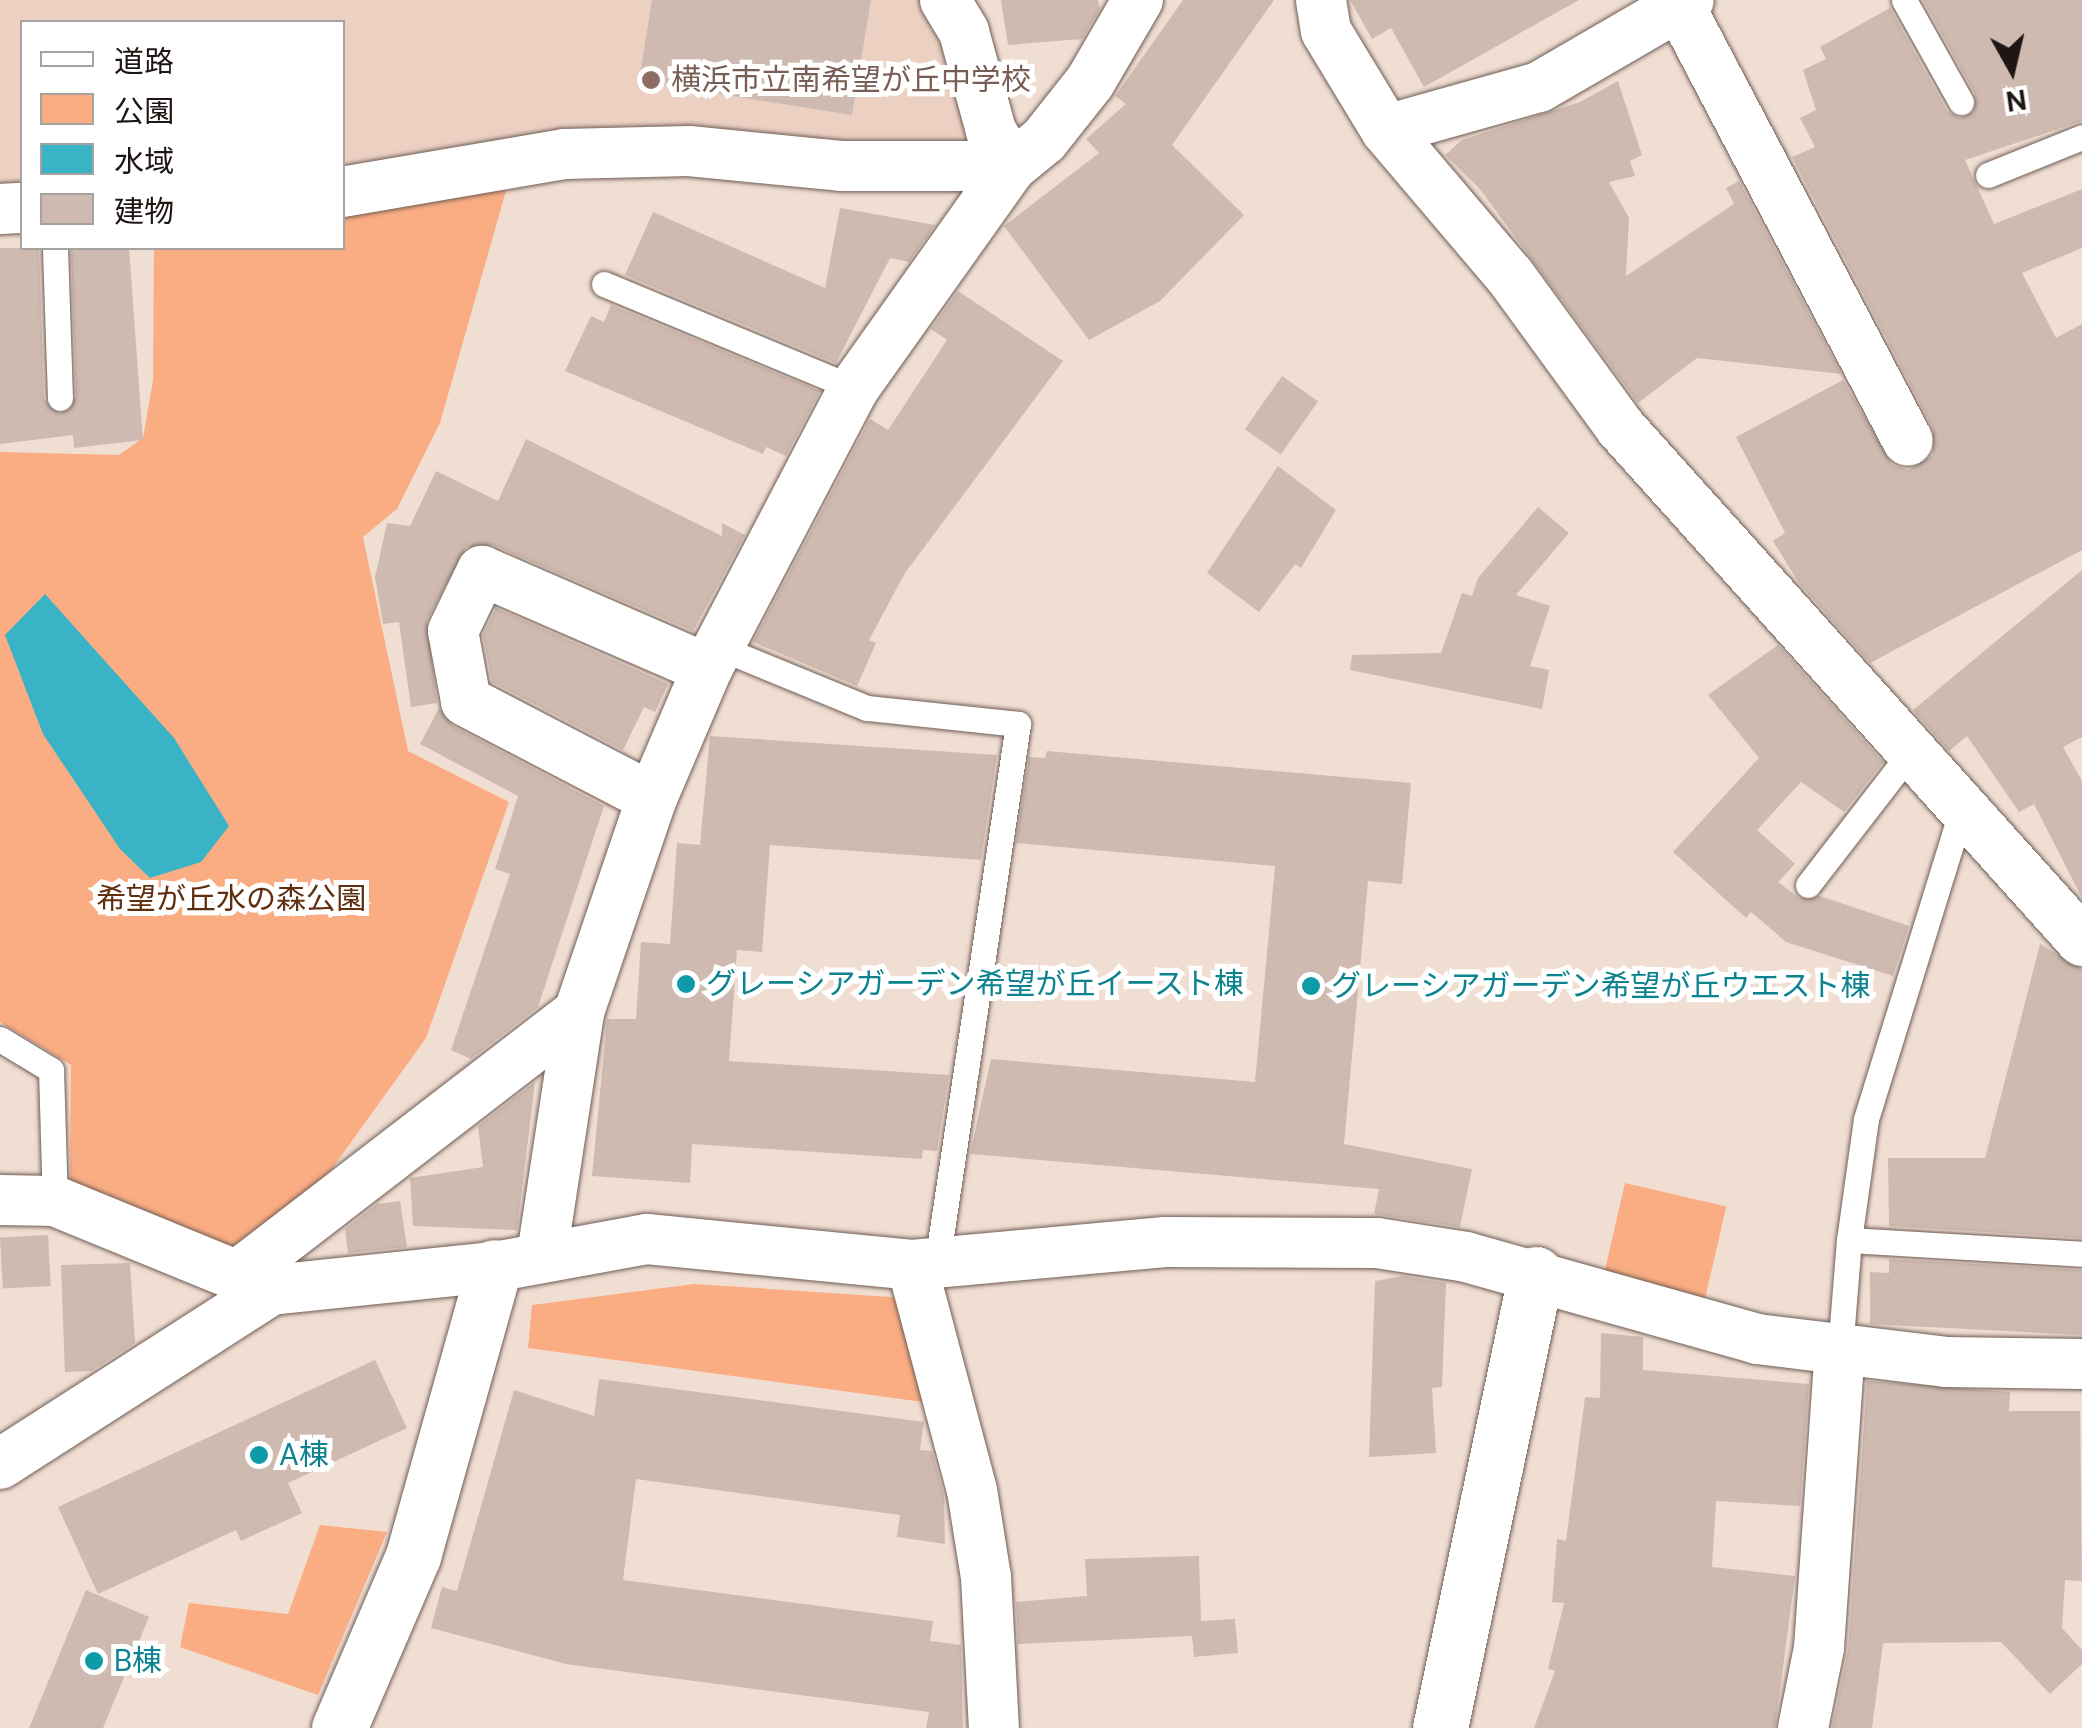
<!DOCTYPE html>
<meta charset="utf-8">
<style>
body{margin:0}
#map{position:relative;width:2082px;height:1728px;overflow:hidden;background:#f1ded3;font-family:"DM Sans","Noto Sans JP",sans-serif}
div>[style]{position:absolute}
[style*='--x']{left:calc(var(--x)*1px);top:calc(var(--y)*1px);width:calc(var(--w)*1px);rotate:calc(var(--a)*1deg)}
.built>*{inset:0;background:#ecd1c3}
.green>*{inset:0;background:#faad83;transform-origin:0 0}
.water>*{inset:0;background:#39b3c5}
.building>*{inset:0;background:#cebab0;transform-origin:0 0}
.roads{filter:drop-shadow(0 0 2px #6f5e55) drop-shadow(0 0 2px #6f5e55)}
.service>*{height:25px;margin:-12.5px;padding:0 12.5px;transform-origin:12.5px;border-radius:12.5px;background:#fff}
.minor>*{height:50px;margin:-25px;padding:0 25px;transform-origin:25px;border-radius:25px;background:#fff}
.tertiary>*{height:55px;margin:-27.5px;padding:0 27.5px;transform-origin:27.5px;border-radius:27.5px;background:#fff}
.dots>*{width:28px;height:28px;translate:-50% -50%;box-sizing:border-box;border:5px solid #fff;border-radius:50%}
span{translate:-50% -50%;white-space:nowrap;text-align:center;line-height:1.15;-webkit-text-stroke:10px #fff;paint-order:stroke}
.education-label{font-size:30px;color:#785e54}
.left{translate:0 -50%;text-align:left}
.park-label{font-size:30px;color:#5f2f10}
.culture-label{font-size:30px;color:#0d838f}
.legend{position:absolute;left:20px;top:20px;width:325px;height:230px;box-sizing:border-box;background:#fff;border:2px solid #a5a2a0;margin:0;padding:12px 18px;list-style:none;font-size:30px;color:#1d1612}
.legend li{display:flex;align-items:center;gap:20px;height:50px}
.legend b{width:50px;border:2px solid #a5a2a0}
.north{position:absolute;left:1962px;top:20px;width:100px;height:100px;-webkit-text-stroke:8px #fff;paint-order:stroke;rotate:172deg;font-size:28px;font-weight:700;line-height:40px;text-align:center;color:#1d1612}
.north::after{content:'';display:block;margin:auto;width:35px;height:45px;background:#1d1612;clip-path:polygon(50% 0,100% 100%,50% 72%,0 100%)}
</style>
<div id="map">
<div class="built">
<i style="clip-path:polygon(0 0,927px 0,970px 125px,956px 145px,876px 153px,631px 125px,343px 169px,342px 22px,22px 22px,22px 187px,0 188px)"></i>
</div>
<div class="green">
<i style="clip-path:polygon(507px 187px,440px 423px,397px 509px,363px 537px,408px 751px,509px 802px,426px 1038px,321px 1184px,236px 1250px,70px 1194px,71px 1065px,0 1022px,0 452px,119px 455px,143px 438px,153px 380px,154px 248px,342px 248px,343px 209px)"></i>
<i style="left:1625px;top:1183px;width:104px;height:102px;rotate:13deg"></i>
<i style="clip-path:polygon(694px 1284px,906px 1298px,930px 1403px,528px 1348px,532px 1305px)"></i>
<i style="clip-path:polygon(320px 1525px,387px 1532px,318px 1695px,180px 1647px,189px 1603px,288px 1614px)"></i>
</div>
<div class="water">
<i style="clip-path:polygon(45px 594px,174px 738px,229px 826px,201px 862px,150px 878px,120px 849px,43px 734px,5px 635px)"></i>
</div>
<div class="building">
<i style="clip-path:polygon(652px 0,871px 0,852px 115px,639px 81px)"></i>
<i style="clip-path:polygon(1001px 0,1098px 0,1100px 9px,1082px 39px,1008px 45px)"></i>
<i style="clip-path:polygon(1183px 0,1274px 0,1172px 145px,1244px 215px,1160px 301px,1089px 340px,1004px 226px,1099px 153px,1086px 139px,1126px 104px,1115px 96px)"></i>
<i style="clip-path:polygon(1350px 0,1579px 0,1424px 87px,1391px 28px,1372px 39px)"></i>
<i style="clip-path:polygon(1923px 0,2082px 0,2082px 121px,1965px 160px,1994px 224px,2082px 189px,2082px 248px,2022px 273px,2056px 338px,2082px 324px,2082px 550px,1870px 663px,1799px 583px,1773px 541px,1785px 533px,1736px 437px,1843px 380px,1892px 465px,1908px 470px,1933px 455px,1933px 428px,1792px 157px,1815px 147px,1800px 118px,1816px 110px,1803px 70px,1826px 59px,1820px 47px,1890px 8px,1947px 111px,1960px 118px,1974px 111px,1975px 94px)"></i>
<i style="clip-path:polygon(1618px 81px,1642px 155px,1630px 161px,1635px 176px,1609px 182px,1629px 218px,1626px 276px,1734px 204px,1726px 188px,1739px 181px,1841px 374px,1697px 358px,1638px 403px,1479px 188px,1445px 155px,1462px 140px,1580px 102px)"></i>
<i style="clip-path:polygon(840px 208px,935px 225px,909px 262px,890px 258px,836px 363px,625px 275px,653px 212px,825px 288px)"></i>
<i style="clip-path:polygon(0 248px,39px 248px,44px 399px,60px 414px,76px 397px,71px 248px,129px 248px,143px 440px,74px 448px,73px 435px,0 444px)"></i>
<i style="clip-path:polygon(958px 291px,1063px 361px,905px 573px,869px 640px,876px 643px,857px 686px,753px 642px,870px 419px,888px 430px,947px 340px,931px 329px)"></i>
<i style="clip-path:polygon(611px 305px,820px 391px,786px 456px,766px 447px,763px 454px,565px 371px,591px 316px,604px 322px)"></i>
<i style="left:1282px;top:376px;width:44px;height:65px;rotate:35deg"></i>
<i style="clip-path:polygon(526px 439px,722px 536px,722px 523px,745px 535px,693px 631px,493px 545px,466px 547px,427px 620px,437px 703px,411px 707px,399px 622px,383px 624px,375px 577px,387px 523px,410px 526px,436px 471px,498px 501px)"></i>
<i style="clip-path:polygon(1278px 466px,1336px 510px,1301px 568px,1295px 564px,1259px 612px,1207px 573px)"></i>
<i style="clip-path:polygon(1538px 507px,1569px 533px,1516px 595px,1550px 606px,1530px 666px,1549px 670px,1542px 709px,1350px 670px,1352px 655px,1441px 653px,1462px 593px,1472px 596px,1478px 578px)"></i>
<i style="clip-path:polygon(2082px 570px,2082px 737px,2063px 747px,2082px 781px,2082px 898px,2034px 804px,2019px 812px,1967px 736px,1949px 751px,1913px 710px)"></i>
<i style="clip-path:polygon(496px 608px,668px 684px,655px 712px,644px 707px,623px 750px,492px 682px,483px 635px)"></i>
<i style="clip-path:polygon(1778px 645px,1883px 762px,1844px 812px,1801px 782px,1757px 830px,1795px 864px,1778px 882px,1799px 898px,1820px 896px,1909px 926px,1893px 976px,1786px 942px,1751px 912px,1746px 918px,1673px 852px,1759px 758px,1708px 695px)"></i>
<i style="clip-path:polygon(439px 708px,453px 726px,604px 806px,538px 1007px,471px 1059px,451px 1050px,510px 874px,495px 869px,518px 796px,420px 744px)"></i>
<i style="clip-path:polygon(710px 736px,997px 755px,981px 860px,770px 845px,762px 952px,737px 950px,729px 1061px,949px 1075px,937px 1151px,923px 1150px,922px 1159px,692px 1144px,690px 1183px,592px 1176px,607px 1019px,636px 1019px,641px 942px,670px 944px,677px 843px,700px 845px)"></i>
<i style="clip-path:polygon(1047px 751px,1411px 783px,1402px 884px,1368px 881px,1344px 1144px,1472px 1169px,1460px 1227px,1374px 1214px,1379px 1189px,970px 1154px,991px 1059px,1255px 1082px,1275px 866px,1016px 843px,1029px 757px,1045px 758px)"></i>
<i style="clip-path:polygon(2040px 944px,2082px 969px,2082px 1238px,1889px 1226px,1888px 1158px,1985px 1158px)"></i>
<i style="clip-path:polygon(535px 1082px,517px 1230px,413px 1226px,410px 1178px,483px 1167px,478px 1126px)"></i>
<i style="clip-path:polygon(400px 1201px,407px 1247px,348px 1253px,345px 1229px,377px 1204px)"></i>
<i style="left:48px;top:1235px;width:51px;height:48px;rotate:87deg"></i>
<i style="clip-path:polygon(1889px 1259px,2082px 1270px,2082px 1335px,1870px 1324px,1870px 1272px,1889px 1273px)"></i>
<i style="clip-path:polygon(130px 1263px,135px 1343px,91px 1371px,65px 1372px,61px 1265px)"></i>
<i style="clip-path:polygon(1402px 1276px,1446px 1283px,1442px 1387px,1432px 1388px,1436px 1453px,1369px 1457px,1375px 1281px)"></i>
<i style="clip-path:polygon(1601px 1333px,1643px 1337px,1643px 1370px,1809px 1384px,1800px 1506px,1716px 1501px,1712px 1567px,1795px 1576px,1775px 1728px,1534px 1728px,1555px 1671px,1548px 1669px,1564px 1603px,1552px 1602px,1557px 1539px,1566px 1541px,1585px 1397px,1600px 1398px)"></i>
<i style="clip-path:polygon(375px 1360px,407px 1428px,288px 1483px,302px 1513px,241px 1541px,236px 1530px,98px 1594px,58px 1507px)"></i>
<i style="clip-path:polygon(599px 1379px,924px 1422px,920px 1450px,932px 1451px,944px 1496px,945px 1544px,897px 1537px,900px 1515px,636px 1479px,623px 1580px,933px 1621px,930px 1641px,961px 1645px,963px 1728px,926px 1728px,929px 1712px,566px 1664px,431px 1628px,442px 1587px,457px 1591px,514px 1390px,594px 1416px)"></i>
<i style="clip-path:polygon(1867px 1381px,2010px 1392px,2009px 1411px,2080px 1411px,2082px 1581px,2065px 1580px,2062px 1628px,2082px 1650px,2082px 1664px,2050px 1694px,2001px 1642px,1883px 1643px,1872px 1728px,1832px 1728px,1848px 1650px)"></i>
<i style="clip-path:polygon(1199px 1556px,1201px 1621px,1235px 1619px,1238px 1653px,1194px 1657px,1192px 1636px,1018px 1644px,1016px 1602px,1087px 1596px,1085px 1559px)"></i>
<i style="clip-path:polygon(86px 1590px,149px 1617px,103px 1728px,29px 1728px)"></i>
</div>
<div class="roads">
<div class="service">
<i style="--x:1904;--y:0;--w:117;--a:60.8"></i>
<i style="--x:1988;--y:175;--w:101;--a:-22"></i>
<i style="--x:55;--y:248;--w:150;--a:88.1"></i>
<i style="--x:604;--y:284;--w:271;--a:22.6"></i>
<i style="--x:718;--y:647;--w:161;--a:22.3"></i>
<i style="--x:867;--y:708;--w:152;--a:6"></i>
<i style="--x:1018;--y:724;--w:545;--a:98.55"></i>
<i style="--x:1808;--y:885;--w:173;--a:-52.3"></i>
<i style="--x:0;--y:1039;--w:60;--a:31.3"></i>
<i style="--x:51;--y:1070;--w:131;--a:88.3"></i>
<i style="--x:1849;--y:1240;--w:122;--a:-82"></i>
<i style="--x:1866;--y:1119;--w:328;--a:-72.8"></i>
<i style="--x:1840;--y:1351;--w:111;--a:-85.4"></i>
<i style="--x:1849;--y:1240;--w:233;--a:3.4"></i>
</div>
<div class="minor">
<i style="--x:945;--y:0;--w:37;--a:59"></i>
<i style="--x:964;--y:32;--w:103;--a:74.7"></i>
<i style="--x:991;--y:131;--w:41;--a:59"></i>
<i style="--x:1321;--y:0;--w:31;--a:81"></i>
<i style="--x:1326;--y:31;--w:116;--a:58.8"></i>
<i style="--x:1386;--y:130;--w:192;--a:49.7"></i>
<i style="--x:1510;--y:276;--w:187;--a:53.9"></i>
<i style="--x:1620;--y:427;--w:691;--a:48.05"></i>
<i style="--x:1679;--y:5;--w:492;--a:62.3"></i>
<i style="--x:1386;--y:130;--w:159;--a:-15.7"></i>
<i style="--x:1539;--y:87;--w:173;--a:-30.1"></i>
<i style="--x:342;--y:192;--w:225;--a:-9.7"></i>
<i style="--x:564;--y:154;--w:125;--a:-1.4"></i>
<i style="--x:689;--y:151;--w:153;--a:5.6"></i>
<i style="--x:841;--y:166;--w:171;--a:0"></i>
<i style="--x:0;--y:209;--w:22;--a:-3"></i>
<i style="--x:652;--y:798;--w:210;--a:-152.5"></i>
<i style="--x:466;--y:701;--w:71;--a:-100.5"></i>
<i style="--x:453;--y:631;--w:67;--a:-64.2"></i>
<i style="--x:482;--y:571;--w:245;--a:23.5"></i>
<i style="--x:0;--y:1200;--w:55;--a:1"></i>
<i style="--x:55;--y:1201;--w:229;--a:22.3"></i>
<i style="--x:542;--y:1255;--w:246;--a:-81.3"></i>
<i style="--x:579;--y:1012;--w:226;--a:-71.2"></i>
<i style="--x:652;--y:798;--w:140;--a:-66.9"></i>
<i style="--x:707;--y:669;--w:317;--a:-62.4"></i>
<i style="--x:854;--y:388;--w:272;--a:-54.6"></i>
<i style="--x:1012;--y:166;--w:41;--a:-39.1"></i>
<i style="--x:1044;--y:140;--w:74;--a:-51.6"></i>
<i style="--x:1090;--y:82;--w:95;--a:-59.7"></i>
<i style="--x:912;--y:1265;--w:233;--a:75.1"></i>
<i style="--x:972;--y:1490;--w:88;--a:80.9"></i>
<i style="--x:986;--y:1577;--w:151;--a:87"></i>
<i style="--x:239;--y:1274;--w:429;--a:-37.6"></i>
<i style="--x:0;--y:1464;--w:322;--a:-32.7"></i>
<i style="--x:271;--y:1290;--w:224;--a:-5.9"></i>
<i style="--x:494;--y:1267;--w:156;--a:-10.4"></i>
<i style="--x:647;--y:1239;--w:266;--a:5.6"></i>
<i style="--x:912;--y:1265;--w:254;--a:-5.2"></i>
<i style="--x:1165;--y:1242;--w:212;--a:0.3"></i>
<i style="--x:1377;--y:1243;--w:90;--a:8.9"></i>
<i style="--x:1466;--y:1257;--w:302;--a:15.7"></i>
<i style="--x:1757;--y:1339;--w:190;--a:6.9"></i>
<i style="--x:1946;--y:1362;--w:136;--a:0.8"></i>
<i style="--x:1803;--y:1728;--w:82;--a:-78.7"></i>
<i style="--x:1819;--y:1648;--w:298;--a:-86"></i>
</div>
<div class="tertiary">
<i style="--x:339;--y:1728;--w:187;--a:-66.7"></i>
<i style="--x:413;--y:1556;--w:300;--a:-74.3"></i>
<i style="--x:1440;--y:1728;--w:464;--a:-78.1"></i>
</div>
</div>
<div class="dots">
<i style="left:651px;top:80px;background:#8d6e63"></i>
<i style="left:686px;top:984px;background:#0f9aa8"></i>
<i style="left:1311px;top:986px;background:#0f9aa8"></i>
<i style="left:259px;top:1455px;background:#0f9aa8"></i>
<i style="left:94px;top:1661px;background:#0f9aa8"></i>
</div>
<div class="education-label">
<span class="left" style="left:671px;top:80px">横浜市立南希望が丘中学校</span>
</div>
<div class="park-label">
<span style="left:231px;top:899px">希望が丘水の森公園</span>
</div>
<div class="culture-label">
<span class="left" style="left:706px;top:984px">グレーシアガーデン希望が丘イースト棟</span>
<span class="left" style="left:1331px;top:986px">グレーシアガーデン希望が丘ウエスト棟</span>
<span class="left" style="left:279px;top:1455px">A棟</span>
<span class="left" style="left:114px;top:1661px">B棟</span>
</div>
<ul class="legend">
<li><b style="height:12px;background:#fff"></b>道路</li>
<li><b style="height:28px;background:#faad83"></b>公園</li>
<li><b style="height:28px;background:#39b3c5"></b>水域</li>
<li><b style="height:28px;background:#cebab0"></b>建物</li>
</ul>
<div class="north">N</div>
</div>
